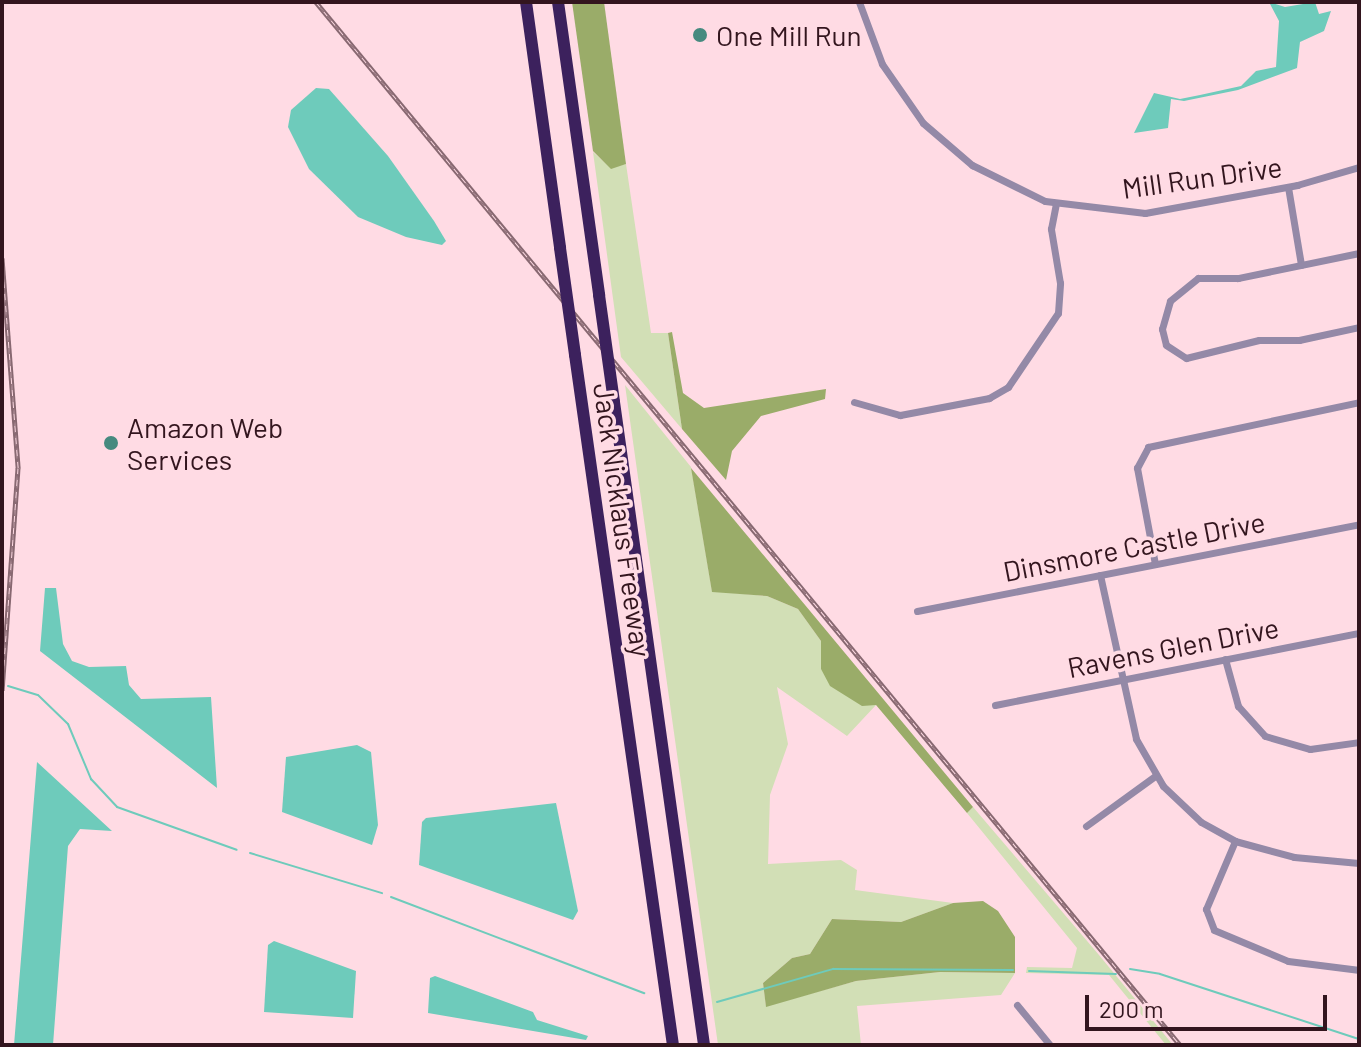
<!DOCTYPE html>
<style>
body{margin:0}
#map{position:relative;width:1361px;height:1047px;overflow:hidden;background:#ffdbe4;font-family:Barlow,sans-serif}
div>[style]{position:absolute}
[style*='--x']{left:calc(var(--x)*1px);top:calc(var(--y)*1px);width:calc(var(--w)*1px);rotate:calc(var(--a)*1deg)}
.green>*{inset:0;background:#d2dfb6}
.forest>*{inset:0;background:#9aac69}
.water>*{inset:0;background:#6ecbbb}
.stream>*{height:2px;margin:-1px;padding:0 1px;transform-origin:1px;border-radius:1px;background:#6ecbbb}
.minor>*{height:7px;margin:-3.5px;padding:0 3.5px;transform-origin:3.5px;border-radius:3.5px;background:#9489a7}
.motorway>*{height:12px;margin:-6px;padding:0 6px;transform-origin:6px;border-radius:6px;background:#3c215d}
.rail>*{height:5px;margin-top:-2.5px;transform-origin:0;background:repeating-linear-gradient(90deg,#ffdbe4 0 6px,#886871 0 12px);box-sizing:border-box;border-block:2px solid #886871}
.motorway-bridge>*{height:12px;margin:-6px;padding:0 6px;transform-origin:6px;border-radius:6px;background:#3c215d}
.dots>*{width:22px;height:22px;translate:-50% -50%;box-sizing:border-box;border:4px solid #ffdbe4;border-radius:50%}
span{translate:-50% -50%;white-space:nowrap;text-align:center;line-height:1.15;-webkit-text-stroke:7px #ffdbe4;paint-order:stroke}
.poi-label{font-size:28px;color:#33151e}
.left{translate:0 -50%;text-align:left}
.street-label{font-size:28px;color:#33151e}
.frame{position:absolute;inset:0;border:4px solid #33151e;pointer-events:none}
.scale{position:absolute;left:1085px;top:995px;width:242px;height:36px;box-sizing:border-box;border:4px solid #33151e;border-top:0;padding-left:10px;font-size:24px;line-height:28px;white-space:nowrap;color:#33151e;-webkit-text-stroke:6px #ffdbe4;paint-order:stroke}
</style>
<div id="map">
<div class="green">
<i style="clip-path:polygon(593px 152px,611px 168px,626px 164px,651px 333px,668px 333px,682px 429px,621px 357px)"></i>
<i style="clip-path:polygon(625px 385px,691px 467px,712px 591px,767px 596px,798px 609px,821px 641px,821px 669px,876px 705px,847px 736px,777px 687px,788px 744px,770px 795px,768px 864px,841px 860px,857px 870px,855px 890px,953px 903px,901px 922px,832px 919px,810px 954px,792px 958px,763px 983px,766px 1006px,856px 981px,940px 972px,1015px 973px,1001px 995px,857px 1006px,861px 1045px,718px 1045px)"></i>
<i style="clip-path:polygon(973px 807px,1099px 955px,1173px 1045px,1166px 1045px,1109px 975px,1026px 973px,1027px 967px,1072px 968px,1077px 948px,967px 813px)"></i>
</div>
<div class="forest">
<i style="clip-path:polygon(572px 2px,604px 2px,626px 164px,611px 169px,593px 151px)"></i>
<i style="clip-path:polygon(672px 332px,683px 393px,704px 408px,826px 389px,825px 399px,761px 416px,732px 451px,726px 480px,682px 429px,668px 333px)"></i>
<i style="clip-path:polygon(691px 468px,973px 807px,967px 813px,876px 705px,862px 706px,830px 686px,821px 669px,821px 641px,798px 609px,767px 596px,712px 592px)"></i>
<i style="clip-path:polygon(983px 901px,998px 911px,1015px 937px,1015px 973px,940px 972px,856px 981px,766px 1007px,763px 983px,792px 958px,810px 954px,832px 919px,901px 922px,953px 903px)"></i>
</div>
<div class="water">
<i style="clip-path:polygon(1269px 2px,1285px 7px,1315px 2px,1319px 14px,1331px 11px,1324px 31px,1300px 42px,1297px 68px,1238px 90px,1184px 101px,1171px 99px,1168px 128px,1134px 133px,1154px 93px,1180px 99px,1200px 95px,1241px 86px,1256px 71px,1276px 67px,1279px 21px)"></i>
<i style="clip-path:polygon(316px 88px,329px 89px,388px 156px,434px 221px,446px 241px,442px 245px,406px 237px,358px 217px,309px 169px,288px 127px,291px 110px)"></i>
<i style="clip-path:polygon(45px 588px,56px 588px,63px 644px,72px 661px,89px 667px,126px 666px,129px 685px,141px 699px,211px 697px,217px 788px,40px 651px)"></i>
<i style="clip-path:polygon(357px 745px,371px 752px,378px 825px,372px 845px,282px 812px,286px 757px)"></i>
<i style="clip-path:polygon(37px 762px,112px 831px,80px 829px,68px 846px,53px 1045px,14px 1045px)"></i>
<i style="clip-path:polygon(556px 803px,578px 911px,573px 920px,419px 865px,422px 822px,426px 818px)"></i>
<i style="clip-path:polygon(274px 941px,356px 971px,353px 1018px,264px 1012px,268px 945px)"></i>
<i style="clip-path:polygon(435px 976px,533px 1012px,537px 1020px,588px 1036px,586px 1040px,428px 1013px,430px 978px)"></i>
</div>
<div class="stream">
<i style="--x:8;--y:686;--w:31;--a:17"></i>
<i style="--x:38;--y:695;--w:42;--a:44"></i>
<i style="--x:68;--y:724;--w:60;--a:67.3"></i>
<i style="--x:91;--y:779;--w:38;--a:47"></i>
<i style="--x:117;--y:807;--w:127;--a:19.7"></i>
<i style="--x:250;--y:853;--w:138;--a:16.9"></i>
<i style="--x:391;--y:897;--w:271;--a:20.8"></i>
<i style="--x:1130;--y:969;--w:30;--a:9"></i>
<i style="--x:1160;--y:974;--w:209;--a:18.1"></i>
<i style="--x:1029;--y:971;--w:87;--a:2"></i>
<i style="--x:717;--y:1002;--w:121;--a:-15.9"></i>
<i style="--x:833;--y:969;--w:180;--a:0.3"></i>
</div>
<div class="minor">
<i style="--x:859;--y:2;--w:66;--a:69.6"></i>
<i style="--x:882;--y:64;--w:72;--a:55.2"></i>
<i style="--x:923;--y:123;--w:65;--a:40.6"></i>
<i style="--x:972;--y:165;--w:81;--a:26.3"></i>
<i style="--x:1045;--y:201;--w:101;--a:6.8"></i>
<i style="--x:1145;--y:213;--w:155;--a:-10.4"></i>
<i style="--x:1297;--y:185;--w:65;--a:-16.2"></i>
<i style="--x:1288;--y:187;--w:79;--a:80.5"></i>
<i style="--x:1359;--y:253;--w:124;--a:168.3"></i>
<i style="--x:1238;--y:278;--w:40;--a:180"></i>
<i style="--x:1198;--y:278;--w:36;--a:141"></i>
<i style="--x:1170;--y:301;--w:29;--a:106"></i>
<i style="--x:1162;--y:329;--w:16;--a:76"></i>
<i style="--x:1166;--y:345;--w:24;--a:33"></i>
<i style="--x:1186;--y:358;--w:75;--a:-13.9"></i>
<i style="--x:1259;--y:340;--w:40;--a:0"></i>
<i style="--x:1299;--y:340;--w:61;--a:-12.2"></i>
<i style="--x:854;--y:402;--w:48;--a:15.8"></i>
<i style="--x:900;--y:415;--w:91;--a:-10.8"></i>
<i style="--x:989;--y:398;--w:22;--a:-30"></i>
<i style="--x:1008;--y:387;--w:89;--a:-56"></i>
<i style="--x:1058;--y:313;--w:30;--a:-86"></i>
<i style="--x:1060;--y:283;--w:55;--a:-99.5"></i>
<i style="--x:1051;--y:229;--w:25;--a:-79"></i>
<i style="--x:1155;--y:564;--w:98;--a:-100.6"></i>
<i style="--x:1137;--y:468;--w:24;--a:-62"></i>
<i style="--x:1148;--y:447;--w:216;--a:-12"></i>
<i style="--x:1100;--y:575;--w:168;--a:77.6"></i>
<i style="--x:1136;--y:739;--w:54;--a:60.1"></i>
<i style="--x:1163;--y:786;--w:52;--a:43.5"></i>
<i style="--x:1201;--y:822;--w:39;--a:29"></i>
<i style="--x:1235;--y:841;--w:61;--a:15.2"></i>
<i style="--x:1294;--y:857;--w:65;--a:5.3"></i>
<i style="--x:917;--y:611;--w:450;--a:-11.1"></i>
<i style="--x:1225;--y:659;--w:49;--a:74.5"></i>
<i style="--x:1238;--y:706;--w:40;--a:48"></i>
<i style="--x:1265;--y:736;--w:47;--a:16.1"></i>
<i style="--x:1310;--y:749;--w:49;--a:-8.1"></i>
<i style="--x:995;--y:705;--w:371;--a:-11.2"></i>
<i style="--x:1086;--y:826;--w:85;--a:-35.9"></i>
<i style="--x:1235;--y:841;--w:74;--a:113.1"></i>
<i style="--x:1206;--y:909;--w:22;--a:69"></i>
<i style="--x:1214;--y:930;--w:80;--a:22.7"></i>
<i style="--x:1288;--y:961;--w:72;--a:7.2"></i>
<i style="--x:1017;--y:1005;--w:52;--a:50.5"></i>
</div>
<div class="motorway">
<i style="--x:526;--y:2;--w:248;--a:82.1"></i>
<i style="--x:558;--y:2;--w:296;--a:82"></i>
<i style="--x:575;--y:355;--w:697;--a:81.92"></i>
<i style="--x:614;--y:402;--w:649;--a:82.03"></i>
</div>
<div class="rail">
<i style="--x:316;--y:2;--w:1354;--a:50.36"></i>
<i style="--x:2;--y:258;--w:211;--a:85.6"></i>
<i style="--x:18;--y:468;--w:223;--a:94.1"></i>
</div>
<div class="motorway-bridge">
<i style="--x:560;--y:248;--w:108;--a:82"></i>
<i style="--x:599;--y:295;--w:108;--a:82"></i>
</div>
<div class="dots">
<i style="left:700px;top:35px;background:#468a7f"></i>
<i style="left:111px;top:443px;background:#468a7f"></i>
</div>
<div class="poi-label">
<span class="left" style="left:716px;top:35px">One Mill Run</span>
<span class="left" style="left:127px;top:443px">Amazon Web<br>Services</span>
</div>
<div class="street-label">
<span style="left:1202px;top:177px;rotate:-8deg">Mill Run Drive</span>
<span style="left:623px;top:520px;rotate:82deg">Jack Nicklaus Freeway</span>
<span style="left:1134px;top:546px;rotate:-11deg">Dinsmore Castle Drive</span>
<span style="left:1173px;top:647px;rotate:-11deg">Ravens Glen Drive</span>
</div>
<div class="frame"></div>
<div class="scale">200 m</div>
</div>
